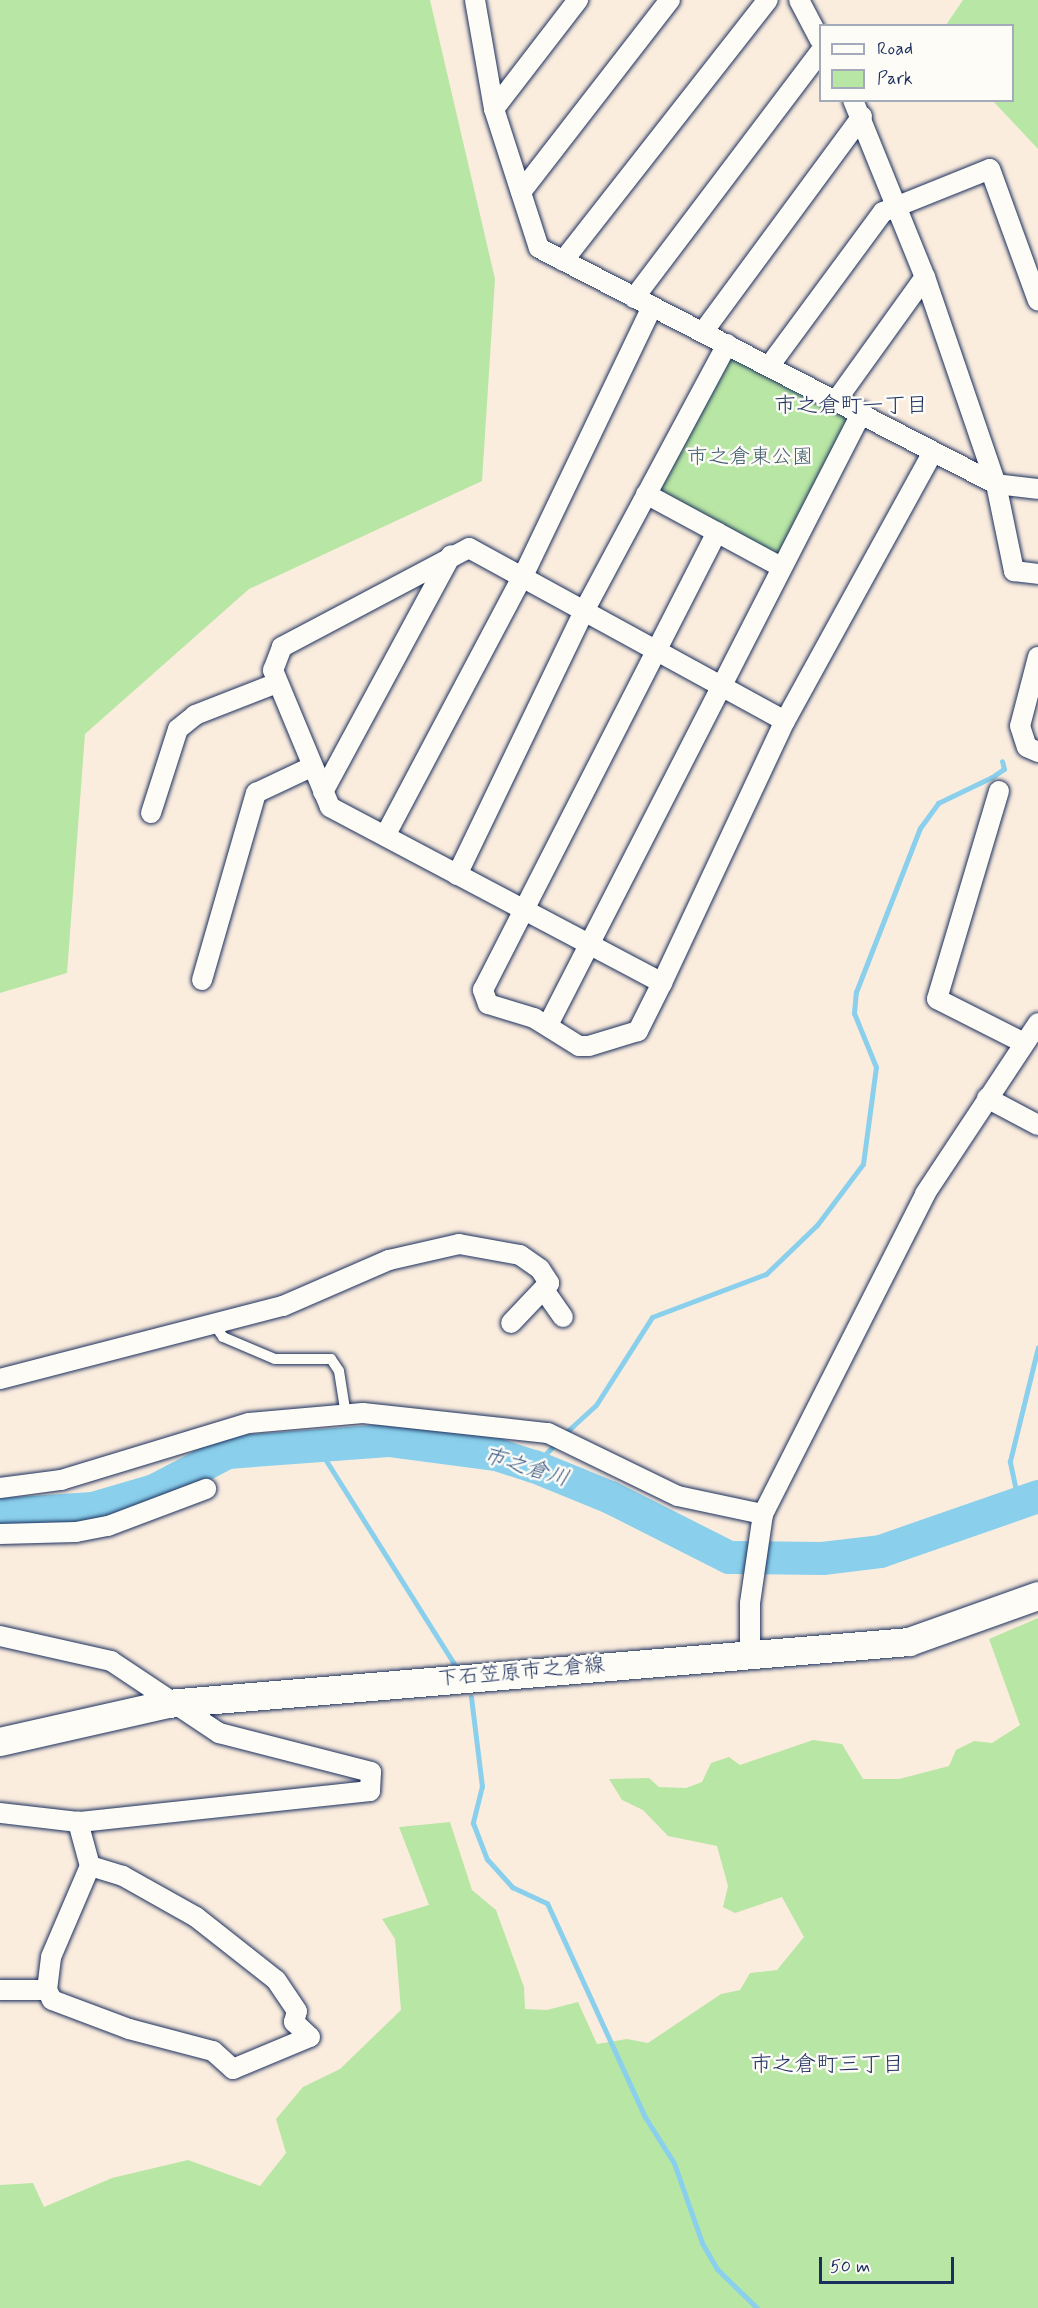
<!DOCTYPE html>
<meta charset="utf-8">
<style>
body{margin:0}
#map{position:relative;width:1038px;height:2308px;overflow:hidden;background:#fbedde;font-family:Mynerve,"Klee One",sans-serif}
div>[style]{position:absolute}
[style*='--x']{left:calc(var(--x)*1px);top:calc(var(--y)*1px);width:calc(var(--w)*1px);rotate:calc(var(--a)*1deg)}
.green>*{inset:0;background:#b8e6a4;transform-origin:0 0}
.stream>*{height:5px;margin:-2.5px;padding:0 2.5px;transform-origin:2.5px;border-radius:2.5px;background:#8ad0ec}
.river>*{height:33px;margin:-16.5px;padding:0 16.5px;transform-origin:16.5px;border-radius:16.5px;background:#8ad0ec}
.roads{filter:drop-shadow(0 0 2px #1b2f5e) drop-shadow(0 0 2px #1b2f5e)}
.service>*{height:10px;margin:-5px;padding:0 5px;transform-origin:5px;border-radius:5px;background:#fdfcf7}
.minor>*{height:20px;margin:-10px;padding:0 10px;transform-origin:10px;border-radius:10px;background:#fdfcf7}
.secondary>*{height:28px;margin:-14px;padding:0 14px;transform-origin:14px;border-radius:14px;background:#fdfcf7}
span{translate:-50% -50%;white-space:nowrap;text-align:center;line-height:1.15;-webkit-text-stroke:5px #fdfcf7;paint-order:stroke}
.park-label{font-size:21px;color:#425d70}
.street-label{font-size:21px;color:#1b2f5e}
.neighbourhood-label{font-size:22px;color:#1b2f5e}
.water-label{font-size:22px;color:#375782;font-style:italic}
.legend{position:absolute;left:819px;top:24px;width:195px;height:78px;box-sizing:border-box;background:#fdfcf7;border:2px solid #a3aaba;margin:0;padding:8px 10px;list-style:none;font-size:18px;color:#1b2f5e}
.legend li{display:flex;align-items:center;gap:12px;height:30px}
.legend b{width:30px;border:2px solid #a3aaba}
.scale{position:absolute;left:819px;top:2257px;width:135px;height:27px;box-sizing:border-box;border:3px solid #1b2f5e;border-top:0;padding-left:8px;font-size:18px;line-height:21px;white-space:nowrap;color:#1b2f5e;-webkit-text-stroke:4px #fdfcf7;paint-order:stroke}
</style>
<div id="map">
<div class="green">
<i style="clip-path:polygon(0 0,430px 0,495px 279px,482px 481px,249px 589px,85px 734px,67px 973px,0 993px)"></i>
<i style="clip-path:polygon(963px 0,1038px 0,1038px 149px,993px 101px,1012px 100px,1012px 26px,946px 25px)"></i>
<i style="left:725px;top:353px;width:141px;height:157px;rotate:27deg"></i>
<i style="clip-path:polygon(1038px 1618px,1038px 2308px,0 2308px,0 2185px,33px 2183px,44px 2207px,112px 2178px,188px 2160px,260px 2186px,286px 2153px,276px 2119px,303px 2087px,340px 2069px,401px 2010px,395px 1939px,382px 1919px,429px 1905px,399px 1827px,450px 1822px,472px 1890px,496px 1910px,524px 1987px,525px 2009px,547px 2010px,578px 2002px,597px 2044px,627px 2039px,648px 2043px,721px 1994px,740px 1990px,750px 1973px,777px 1970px,804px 1937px,782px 1897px,735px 1913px,723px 1907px,728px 1886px,717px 1846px,668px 1836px,643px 1810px,622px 1800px,609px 1779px,649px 1778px,659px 1787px,686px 1788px,702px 1782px,711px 1763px,729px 1757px,740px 1765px,813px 1740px,842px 1744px,863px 1779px,899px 1779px,949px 1766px,956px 1750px,974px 1741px,992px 1743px,1020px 1725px,989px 1639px)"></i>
</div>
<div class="stream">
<i style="--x:562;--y:1436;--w:46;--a:-42.4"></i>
<i style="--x:596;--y:1405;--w:104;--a:-57.5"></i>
<i style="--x:652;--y:1317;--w:122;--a:-20.7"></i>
<i style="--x:766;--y:1274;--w:71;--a:-43.9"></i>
<i style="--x:817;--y:1225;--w:76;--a:-53"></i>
<i style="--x:863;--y:1164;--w:98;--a:-82.4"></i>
<i style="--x:876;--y:1067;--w:58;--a:-112.2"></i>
<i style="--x:854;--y:1013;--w:21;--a:-85"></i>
<i style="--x:856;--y:992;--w:176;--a:-68.7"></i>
<i style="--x:920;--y:828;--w:31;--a:-54"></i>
<i style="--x:938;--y:803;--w:60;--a:-25.7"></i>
<i style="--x:992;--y:777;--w:14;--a:-34"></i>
<i style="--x:1004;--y:769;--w:8;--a:-104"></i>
<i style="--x:315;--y:1443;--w:268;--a:57.8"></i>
<i style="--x:534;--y:1466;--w:32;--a:-46"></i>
<i style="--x:1018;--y:1500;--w:40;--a:-102"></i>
<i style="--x:1010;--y:1461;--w:117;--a:-76.2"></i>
<i style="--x:471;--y:1697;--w:90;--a:83"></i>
<i style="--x:482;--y:1786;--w:38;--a:104"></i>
<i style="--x:473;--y:1823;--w:39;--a:69"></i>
<i style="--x:487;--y:1859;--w:38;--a:48"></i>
<i style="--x:512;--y:1887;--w:38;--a:25"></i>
<i style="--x:547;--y:1903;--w:235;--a:65.4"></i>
<i style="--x:645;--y:2117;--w:54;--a:57.8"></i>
<i style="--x:674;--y:2163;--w:85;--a:70.7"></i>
<i style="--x:702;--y:2243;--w:30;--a:60"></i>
<i style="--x:717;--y:2269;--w:56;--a:44.3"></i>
</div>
<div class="river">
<i style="--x:0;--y:1514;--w:92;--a:-3.7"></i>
<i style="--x:92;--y:1508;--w:65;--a:-16.2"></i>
<i style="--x:154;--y:1490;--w:82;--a:-27.5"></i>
<i style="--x:227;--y:1452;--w:161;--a:-4.3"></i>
<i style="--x:388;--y:1440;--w:109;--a:7.4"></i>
<i style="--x:496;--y:1454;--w:40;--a:18"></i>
<i style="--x:534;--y:1466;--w:82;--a:22.2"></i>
<i style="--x:610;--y:1497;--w:133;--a:26.8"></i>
<i style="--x:729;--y:1557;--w:93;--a:0.6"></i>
<i style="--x:822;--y:1558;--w:58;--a:-6.9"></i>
<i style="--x:880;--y:1551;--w:167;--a:-19.2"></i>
</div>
<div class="roads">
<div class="service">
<i style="--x:214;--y:1324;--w:16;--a:55"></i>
<i style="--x:223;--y:1337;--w:56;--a:22.9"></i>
<i style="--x:275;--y:1359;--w:56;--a:0"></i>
<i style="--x:331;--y:1359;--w:14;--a:56"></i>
<i style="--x:339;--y:1371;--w:45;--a:81"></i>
</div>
<div class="minor">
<i style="--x:475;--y:0;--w:111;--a:80.1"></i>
<i style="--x:494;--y:109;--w:146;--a:72.1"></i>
<i style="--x:539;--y:248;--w:514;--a:27.31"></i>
<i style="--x:996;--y:484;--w:42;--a:6.8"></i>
<i style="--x:799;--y:0;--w:45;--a:62.3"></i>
<i style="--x:853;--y:100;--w:191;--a:67.9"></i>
<i style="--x:925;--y:277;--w:219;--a:71.1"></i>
<i style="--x:996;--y:484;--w:89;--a:78.3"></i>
<i style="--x:1014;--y:571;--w:24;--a:7"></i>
<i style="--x:494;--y:109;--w:138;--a:-52.4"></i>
<i style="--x:521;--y:192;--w:243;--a:-52.2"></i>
<i style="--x:563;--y:261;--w:332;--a:-51.9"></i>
<i style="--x:634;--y:298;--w:308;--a:-52.9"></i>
<i style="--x:703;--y:332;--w:268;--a:-53.6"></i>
<i style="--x:770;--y:365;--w:190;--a:-53.6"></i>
<i style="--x:883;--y:212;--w:115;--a:-21.9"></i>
<i style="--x:990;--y:169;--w:140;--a:70"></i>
<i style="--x:838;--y:398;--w:149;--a:-54.3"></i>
<i style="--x:646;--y:494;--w:153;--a:28.4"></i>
<i style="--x:1038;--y:657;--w:71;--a:104.6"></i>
<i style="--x:1020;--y:726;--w:22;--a:72"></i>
<i style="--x:1027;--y:747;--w:12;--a:24"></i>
<i style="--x:785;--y:721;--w:360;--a:-151.3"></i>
<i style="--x:469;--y:548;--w:212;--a:152.1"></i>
<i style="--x:282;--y:647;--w:25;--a:111"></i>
<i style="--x:273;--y:670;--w:148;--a:67.4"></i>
<i style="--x:330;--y:807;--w:376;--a:27.9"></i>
<i style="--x:662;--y:983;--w:289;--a:-64.9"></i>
<i style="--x:785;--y:721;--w:307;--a:-61.2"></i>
<i style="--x:999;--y:791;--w:217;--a:106.6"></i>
<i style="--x:937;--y:999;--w:97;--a:26.8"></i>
<i style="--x:323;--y:792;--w:269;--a:-61.6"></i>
<i style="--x:151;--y:813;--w:88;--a:-72.2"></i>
<i style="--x:178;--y:729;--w:22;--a:-39"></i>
<i style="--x:195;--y:715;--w:88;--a:-21.3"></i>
<i style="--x:385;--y:836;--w:297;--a:-62.1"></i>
<i style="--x:524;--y:574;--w:296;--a:-64.4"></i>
<i style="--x:457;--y:875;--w:293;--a:-64.3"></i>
<i style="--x:584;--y:611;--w:303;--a:-61.8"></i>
<i style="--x:202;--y:980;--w:195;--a:-73.9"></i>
<i style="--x:256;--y:793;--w:61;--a:-25.3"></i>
<i style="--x:662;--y:983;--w:54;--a:116.6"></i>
<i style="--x:638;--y:1031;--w:51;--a:163"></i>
<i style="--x:589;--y:1046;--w:10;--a:180"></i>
<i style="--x:579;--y:1046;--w:53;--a:-148.1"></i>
<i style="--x:534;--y:1018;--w:48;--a:-163.1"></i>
<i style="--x:488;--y:1004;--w:15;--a:-110"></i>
<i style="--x:483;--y:990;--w:514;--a:-62.94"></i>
<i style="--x:548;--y:1025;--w:689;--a:-62.88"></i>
<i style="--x:987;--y:1098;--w:58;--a:27.9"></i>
<i style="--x:544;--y:1290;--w:33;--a:55"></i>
<i style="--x:0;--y:1379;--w:292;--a:-14.5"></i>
<i style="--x:283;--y:1306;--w:116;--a:-23.5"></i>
<i style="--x:389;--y:1260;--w:72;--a:-12.9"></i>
<i style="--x:459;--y:1244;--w:62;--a:10.2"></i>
<i style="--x:520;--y:1255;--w:24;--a:35"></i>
<i style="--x:540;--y:1269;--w:17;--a:57"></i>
<i style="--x:549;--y:1283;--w:55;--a:133.5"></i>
<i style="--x:0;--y:1488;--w:62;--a:-7.5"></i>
<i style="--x:61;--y:1480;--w:196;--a:-16.9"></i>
<i style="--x:249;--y:1423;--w:114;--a:-5"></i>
<i style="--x:363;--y:1413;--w:186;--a:6.2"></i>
<i style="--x:548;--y:1433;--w:144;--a:25.9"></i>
<i style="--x:678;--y:1496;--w:87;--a:12"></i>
<i style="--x:0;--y:1534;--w:76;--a:-1.5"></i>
<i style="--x:76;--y:1532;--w:33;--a:-11"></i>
<i style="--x:108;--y:1526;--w:105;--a:-20.7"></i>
<i style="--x:0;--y:1636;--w:114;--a:12.7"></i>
<i style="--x:111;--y:1661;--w:130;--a:33.7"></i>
<i style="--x:219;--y:1733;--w:157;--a:14.4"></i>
<i style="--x:371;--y:1772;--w:19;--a:93"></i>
<i style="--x:370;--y:1791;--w:294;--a:173.9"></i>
<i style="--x:78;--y:1822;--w:79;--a:-173.4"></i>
<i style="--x:750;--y:1653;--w:50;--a:-90"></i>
<i style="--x:750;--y:1603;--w:90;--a:-81.7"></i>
<i style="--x:763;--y:1514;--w:359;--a:-63.1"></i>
<i style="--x:925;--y:1194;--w:205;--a:-56.5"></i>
<i style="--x:0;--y:1990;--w:47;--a:0"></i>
<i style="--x:47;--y:1990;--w:11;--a:63"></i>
<i style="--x:52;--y:2000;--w:82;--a:20.6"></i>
<i style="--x:129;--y:2029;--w:87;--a:14.7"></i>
<i style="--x:213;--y:2051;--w:27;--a:42"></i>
<i style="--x:233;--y:2069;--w:83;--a:-22.6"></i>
<i style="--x:310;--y:2037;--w:22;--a:-137"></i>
<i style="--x:294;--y:2022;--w:11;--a:-75"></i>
<i style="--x:297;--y:2011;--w:37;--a:-124"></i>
<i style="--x:276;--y:1980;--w:102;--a:-141.8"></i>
<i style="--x:196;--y:1917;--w:84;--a:-150.7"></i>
<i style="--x:123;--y:1876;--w:34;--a:-163"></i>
<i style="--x:90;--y:1866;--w:46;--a:-105.3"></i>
<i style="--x:47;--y:1990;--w:33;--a:-83"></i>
<i style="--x:51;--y:1957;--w:99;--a:-66.8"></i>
</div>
<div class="secondary">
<i style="--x:0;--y:1742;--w:172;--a:-12.7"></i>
<i style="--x:168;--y:1704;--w:744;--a:-4.78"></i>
<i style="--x:909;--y:1642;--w:137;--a:-19.6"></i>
</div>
</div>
<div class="park-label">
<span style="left:750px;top:457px">市之倉東公園</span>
</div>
<div class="street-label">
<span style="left:521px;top:1672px;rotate:-5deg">下石笠原市之倉線</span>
</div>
<div class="neighbourhood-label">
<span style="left:851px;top:407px">市之倉町一丁目</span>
<span style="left:827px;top:2066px">市之倉町三丁目</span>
</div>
<div class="water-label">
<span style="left:526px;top:1468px;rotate:17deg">市之倉川</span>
</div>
<ul class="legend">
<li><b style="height:8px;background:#fdfcf7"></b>Road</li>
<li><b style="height:16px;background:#b8e6a4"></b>Park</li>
</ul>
<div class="scale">50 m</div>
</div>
